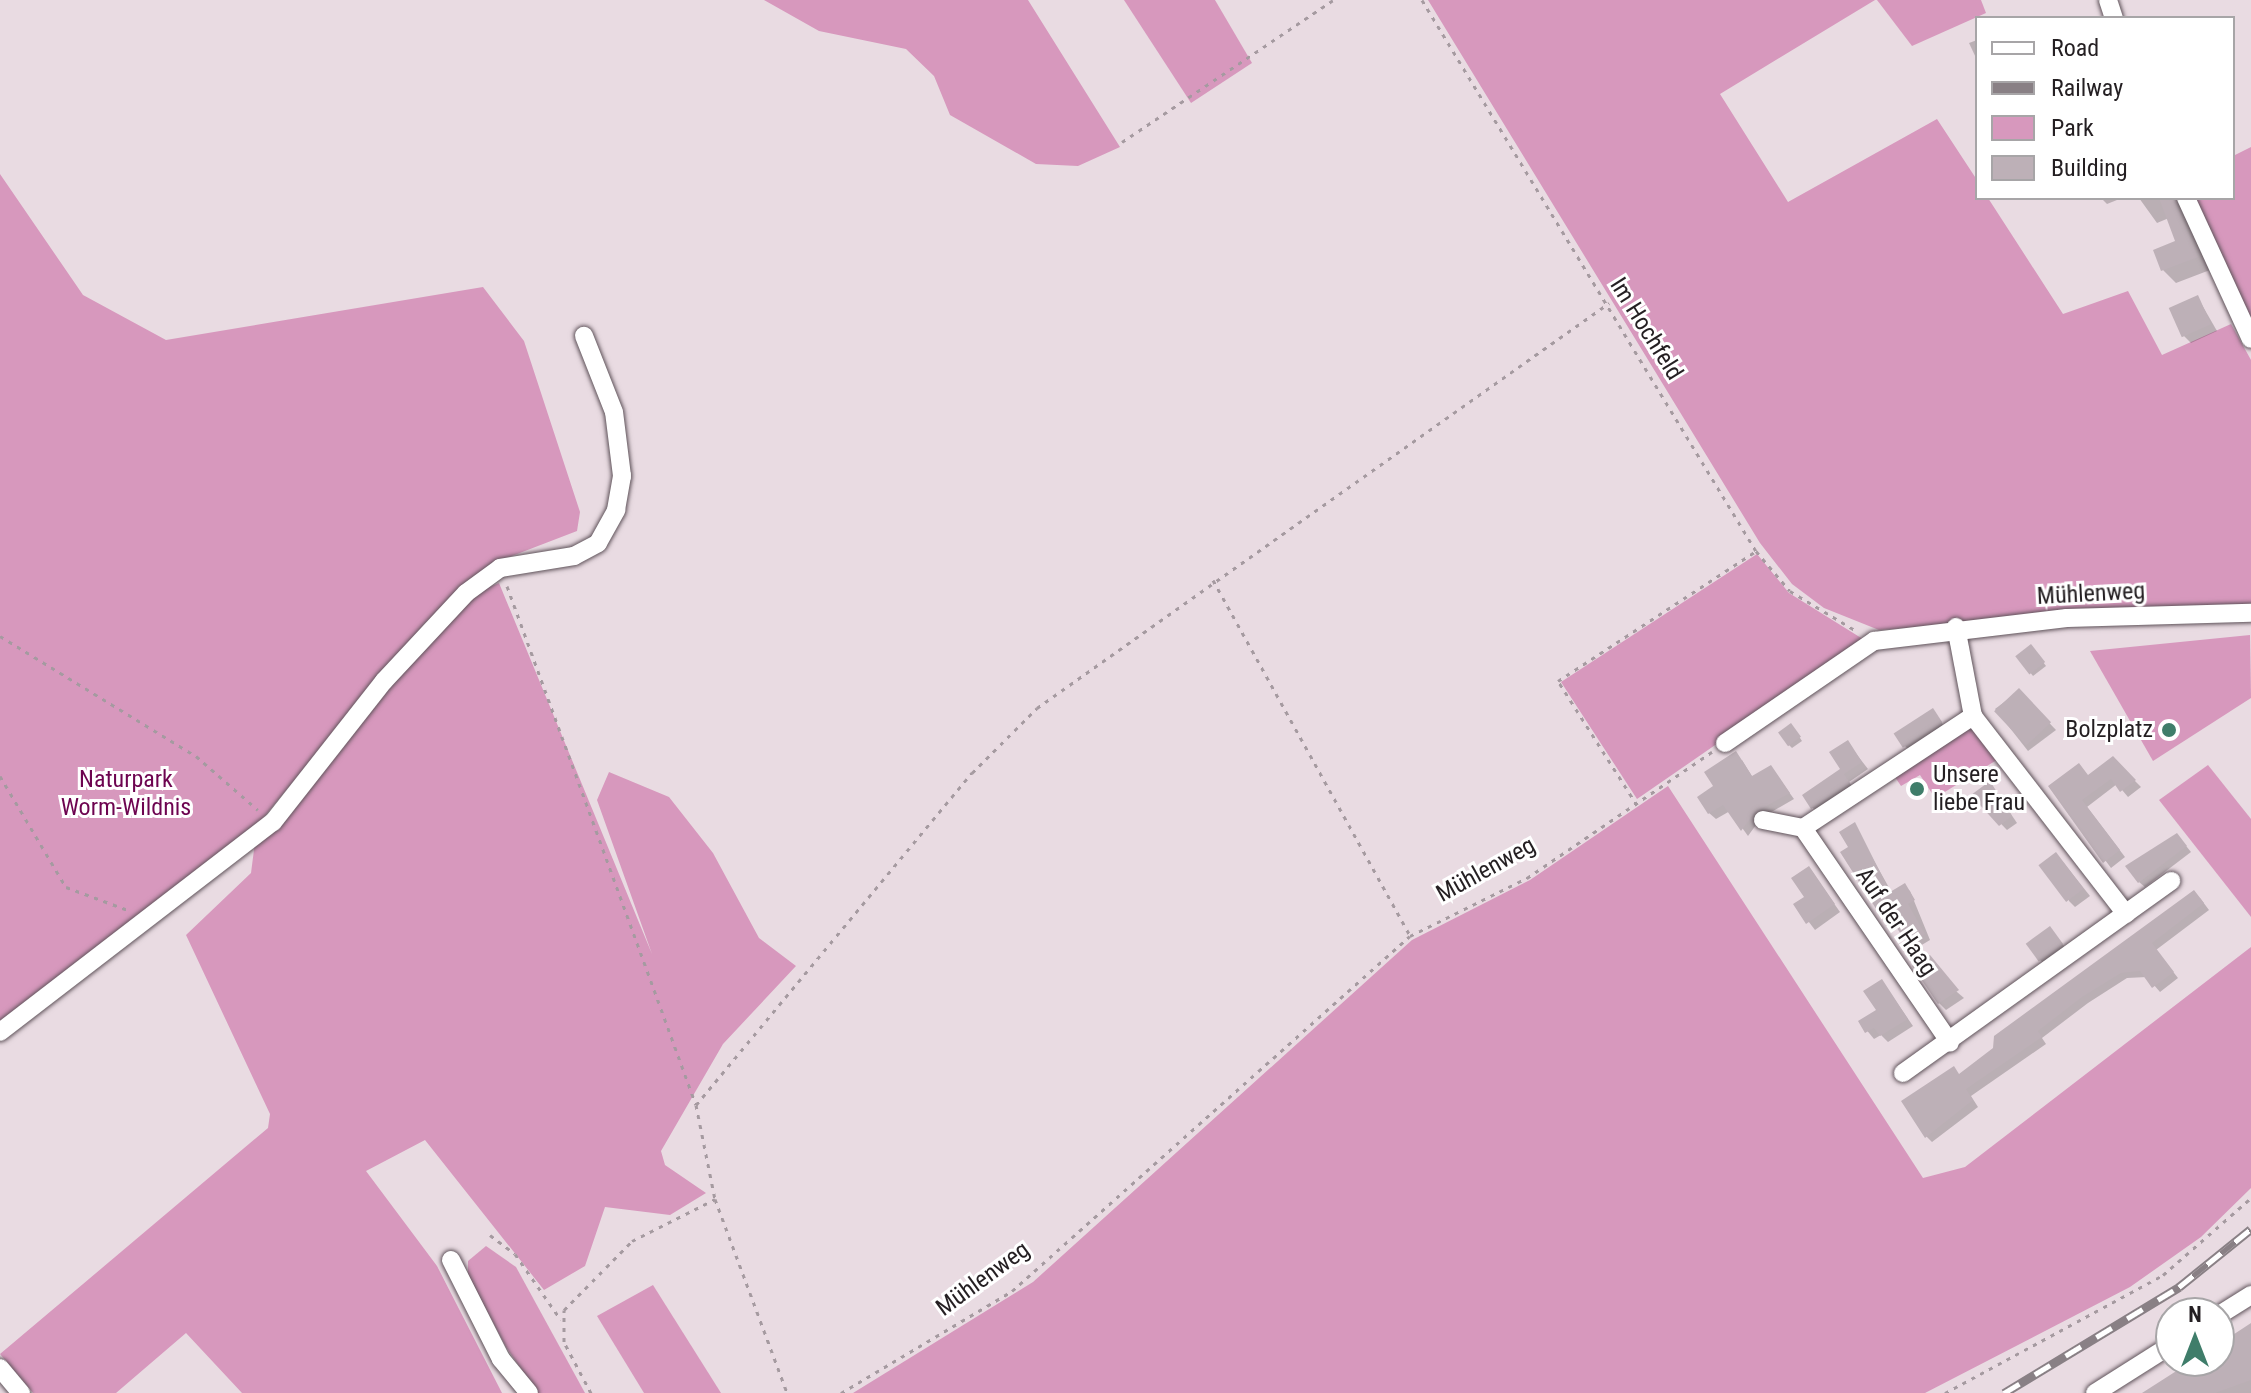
<!DOCTYPE html>
<meta charset="utf-8">
<style>
body{margin:0}
#map{position:relative;width:2251px;height:1393px;overflow:hidden;background:#e9dbe2;font-family:"Roboto Condensed",sans-serif}
div>[style]{position:absolute}
[style*='--x']{left:calc(var(--x)*1px);top:calc(var(--y)*1px);width:calc(var(--w)*1px);rotate:calc(var(--a)*1deg)}
.green>*{inset:0;background:#d798bd}
.shadow>*{inset:0;background:#0003}
.building>*{inset:0;background:#bdb0b7;transform-origin:0 0}
.path>*{height:3px;margin-top:-1.5px;transform-origin:0;background:repeating-linear-gradient(90deg,#a59aa0 0 4px,transparent 0 10px)}
.roads{filter:drop-shadow(0 0 2px #5f535a) drop-shadow(0 0 2px #5f535a)}
.minor>*{height:18px;margin:-9px;padding:0 9px;transform-origin:9px;border-radius:9px;background:#fff}
.rail>*{height:9px;margin-top:-4.5px;transform-origin:0;background:repeating-linear-gradient(90deg,#fff 0 18px,#898085 0 36px);box-sizing:border-box;border-block:2px solid #898085}
.dots>*{width:22px;height:22px;translate:-50% -50%;box-sizing:border-box;border:4px solid #fff;border-radius:50%}
span{translate:-50% -50%;white-space:nowrap;text-align:center;line-height:1.15;-webkit-text-stroke:6px #fff;paint-order:stroke}
.street-label{font-size:24px;color:#241f22}
.poi-label{font-size:24px;color:#241f22}
.right{translate:-100% -50%;text-align:right}
.left{translate:0 -50%;text-align:left}
.park-label{font-size:24px;color:#6d0450}
.legend{position:absolute;left:1975px;top:16px;width:260px;height:184px;box-sizing:border-box;background:#fff;border:2px solid #a7a5a7;margin:0;padding:10px 14px;list-style:none;font-size:24px;color:#241f22}
.legend li{display:flex;align-items:center;gap:16px;height:40px}
.legend b{width:40px;border:2px solid #a7a5a7}
.north{position:absolute;left:2155px;top:1297px;width:80px;height:80px;box-sizing:border-box;background:#fff;border:2px solid #a7a5a7;border-radius:50%;rotate:0deg;font-size:22px;font-weight:700;line-height:32px;text-align:center;color:#241f22}
.north::after{content:'';display:block;margin:auto;width:28px;height:36px;background:#3f7d6a;clip-path:polygon(50% 0,100% 100%,50% 72%,0 100%)}
</style>
<div id="map">
<div class="green">
<i style="clip-path:polygon(764px 0,1028px 0,1120px 147px,1078px 166px,1036px 164px,950px 115px,934px 76px,906px 49px,819px 31px)"></i>
<i style="clip-path:polygon(1124px 0,1215px 0,1252px 63px,1191px 103px)"></i>
<i style="clip-path:polygon(1428px 0,1875px 0,1720px 94px,1788px 202px,1937px 119px,1977px 180px,1977px 198px,1988px 198px,2063px 314px,2128px 291px,2162px 355px,2231px 324px,2251px 360px,2251px 604px,1879px 630px,1824px 608px,1792px 584px,1760px 543px)"></i>
<i style="clip-path:polygon(1877px 0,1981px 0,1986px 13px,1912px 46px)"></i>
<i style="clip-path:polygon(2251px 147px,2251px 331px,2195px 198px,2233px 198px,2233px 156px)"></i>
<i style="clip-path:polygon(0 174px,83px 295px,166px 340px,483px 287px,524px 341px,580px 512px,577px 531px,496px 562px,424px 624px,234px 853px,0 1023px)"></i>
<i style="clip-path:polygon(1757px 554px,1789px 593px,1866px 641px,1637px 799px,1561px 682px)"></i>
<i style="clip-path:polygon(499px 583px,652px 954px,597px 800px,609px 772px,669px 797px,713px 853px,759px 938px,796px 966px,723px 1044px,661px 1151px,665px 1165px,706px 1193px,670px 1215px,605px 1207px,585px 1266px,544px 1290px,425px 1140px,366px 1171px,437px 1266px,502px 1393px,242px 1393px,186px 1333px,116px 1393px,33px 1393px,0 1354px,268px 1128px,270px 1114px,186px 935px,251px 873px,255px 842px,411px 656px,482px 590px)"></i>
<i style="clip-path:polygon(2250px 635px,2251px 698px,2153px 761px,2090px 651px)"></i>
<i style="clip-path:polygon(1973px 721px,2000px 758px,1935px 798px,1920px 775px,1901px 786px,1893px 774px)"></i>
<i style="clip-path:polygon(2208px 765px,2251px 819px,2251px 917px,2159px 800px)"></i>
<i style="clip-path:polygon(1668px 786px,1923px 1178px,1965px 1167px,2251px 947px,2251px 1188px,2201px 1237px,2130px 1287px,1925px 1393px,853px 1393px,1033px 1282px,1412px 940px,1530px 880px)"></i>
<i style="clip-path:polygon(486px 1246px,516px 1267px,585px 1393px,538px 1393px,506px 1347px,468px 1275px,468px 1261px)"></i>
<i style="clip-path:polygon(653px 1285px,721px 1393px,644px 1393px,597px 1316px)"></i>
</div>
<div class="shadow">
<i style="clip-path:polygon(1977px 40px,1977px 60px,1969px 43px)"></i>
<i style="clip-path:polygon(2101px 198px,2122px 198px,2107px 204px)"></i>
<i style="clip-path:polygon(2139px 198px,2178px 198px,2210px 270px,2176px 283px,2163px 270px,2178px 242px,2169px 218px,2157px 223px)"></i>
<i style="clip-path:polygon(2198px 298px,2217px 331px,2191px 343px,2184px 336px)"></i>
<i style="clip-path:polygon(2034px 650px,2046px 666px,2033px 676px,2018px 657px)"></i>
<i style="clip-path:polygon(2019px 691px,2056px 730px,2028px 751px,1995px 709px)"></i>
<i style="clip-path:polygon(1932px 710px,1947px 730px,1912px 753px,1905px 746px)"></i>
<i style="clip-path:polygon(1794px 729px,1802px 741px,1792px 748px,1789px 745px)"></i>
<i style="clip-path:polygon(1847px 742px,1868px 769px,1849px 782px,1855px 790px,1819px 814px,1812px 807px,1843px 770px)"></i>
<i style="clip-path:polygon(2113px 759px,2141px 787px,2128px 797px,2117px 784px,2087px 807px,2125px 857px,2111px 868px,2051px 787px,2089px 777px)"></i>
<i style="clip-path:polygon(1742px 760px,1753px 778px,1771px 767px,1794px 799px,1761px 818px,1748px 836px,1730px 811px,1716px 819px,1709px 813px,1716px 787px)"></i>
<i style="clip-path:polygon(1990px 783px,2017px 823px,2007px 830px,1974px 796px)"></i>
<i style="clip-path:polygon(1854px 825px,1892px 893px,1904px 886px,1910px 891px,1930px 940px,1915px 949px,1851px 848px)"></i>
<i style="clip-path:polygon(2182px 841px,2191px 852px,2145px 887px,2139px 882px)"></i>
<i style="clip-path:polygon(2063px 862px,2090px 896px,2075px 907px,2069px 901px)"></i>
<i style="clip-path:polygon(1809px 868px,1840px 912px,1815px 930px,1796px 905px,1807px 898px)"></i>
<i style="clip-path:polygon(2200px 898px,2209px 910px,2156px 950px,2178px 978px,2160px 992px,2147px 977px,2127px 978px,2088px 1003px,2042px 1038px,2046px 1044px,1971px 1096px,1978px 1107px,1932px 1142px,1926px 1136px,1960px 1075px)"></i>
<i style="clip-path:polygon(2056px 936px,2068px 951px,2047px 966px,2040px 960px)"></i>
<i style="clip-path:polygon(1882px 981px,1913px 1026px,1888px 1042px,1881px 1035px,1874px 1039px,1860px 1022px,1878px 1011px)"></i>
<i style="clip-path:polygon(1950px 986px,1964px 998px,1946px 1010px,1939px 1003px)"></i>
<i style="clip-path:polygon(2251px 1326px,2251px 1393px,2146px 1393px,2196px 1361px,2219px 1361px,2219px 1346px)"></i>
</div>
<div class="building">
<i style="clip-path:polygon(2159px 198px,2174px 198px,2198px 257px,2161px 271px,2153px 250px,2175px 241px)"></i>
<i style="left:2198px;top:295px;width:32px;height:32px;rotate:66deg"></i>
<i style="left:2031px;top:644px;width:23px;height:20px;rotate:52deg"></i>
<i style="left:2019px;top:688px;width:47px;height:34px;rotate:47deg"></i>
<i style="left:1933px;top:708px;width:17px;height:47px;rotate:57deg"></i>
<i style="left:1791px;top:723px;width:17px;height:16px;rotate:54deg"></i>
<i style="clip-path:polygon(1848px 740px,1862px 762px,1844px 774px,1850px 783px,1811px 809px,1802px 795px,1840px 769px,1829px 752px)"></i>
<i style="clip-path:polygon(1736px 751px,1752px 776px,1771px 765px,1790px 793px,1755px 812px,1741px 831px,1723px 805px,1708px 814px,1697px 797px,1713px 786px,1704px 772px)"></i>
<i style="clip-path:polygon(2113px 756px,2136px 780px,2120px 792px,2111px 779px,2082px 800px,2120px 850px,2103px 863px,2048px 786px,2079px 763px,2088px 775px)"></i>
<i style="clip-path:polygon(1990px 781px,2012px 816px,1999px 826px,1971px 795px)"></i>
<i style="clip-path:polygon(1855px 822px,1890px 892px,1905px 883px,1915px 900px,1908px 904px,1925px 934px,1908px 945px,1893px 922px,1887px 926px,1840px 852px,1848px 847px,1839px 832px)"></i>
<i style="clip-path:polygon(2177px 833px,2187px 846px,2138px 883px,2125px 866px)"></i>
<i style="left:2056px;top:852px;width:46px;height:22px;rotate:53deg"></i>
<i style="clip-path:polygon(1809px 866px,1835px 904px,1806px 924px,1793px 904px,1804px 897px,1791px 878px)"></i>
<i style="clip-path:polygon(2194px 890px,2204px 903px,2152px 943px,2174px 972px,2152px 988px,2140px 971px,2121px 973px,2082px 997px,2038px 1031px,2042px 1037px,1966px 1089px,1973px 1100px,1925px 1138px,1901px 1101px,1954px 1066px,1959px 1074px,1993px 1048px,1994px 1036px)"></i>
<i style="left:2050px;top:926px;width:22px;height:30px;rotate:54deg"></i>
<i style="clip-path:polygon(1930px 955px,1959px 990px,1938px 1004px,1912px 966px)"></i>
<i style="clip-path:polygon(1882px 979px,1908px 1019px,1880px 1036px,1874px 1028px,1865px 1033px,1858px 1021px,1876px 1010px,1863px 991px)"></i>
<i style="clip-path:polygon(2251px 1323px,2251px 1380px,2215px 1393px,2142px 1393px,2192px 1361px,2219px 1361px,2219px 1344px)"></i>
</div>
<div class="path">
<i style="--x:1422;--y:0;--w:644;--a:58.78"></i>
<i style="--x:1756;--y:551;--w:52;--a:49.6"></i>
<i style="--x:1790;--y:591;--w:79;--a:31.1"></i>
<i style="--x:1122;--y:142;--w:254;--a:-33.9"></i>
<i style="--x:1213;--y:580;--w:407;--a:61"></i>
<i style="--x:507;--y:586;--w:552;--a:69.99"></i>
<i style="--x:696;--y:1105;--w:96;--a:78.6"></i>
<i style="--x:715;--y:1199;--w:207;--a:69.6"></i>
<i style="--x:0;--y:636;--w:230;--a:31.5"></i>
<i style="--x:196;--y:756;--w:82;--a:41.1"></i>
<i style="--x:0;--y:776;--w:129;--a:59.3"></i>
<i style="--x:66;--y:887;--w:66;--a:20.4"></i>
<i style="--x:1637;--y:805;--w:147;--a:-122.5"></i>
<i style="--x:1558;--y:681;--w:237;--a:-33.3"></i>
<i style="--x:696;--y:1105;--w:432;--a:-50.3"></i>
<i style="--x:972;--y:773;--w:92;--a:-45"></i>
<i style="--x:1037;--y:708;--w:701;--a:-35.3"></i>
<i style="--x:490;--y:1235;--w:31;--a:37"></i>
<i style="--x:515;--y:1254;--w:80;--a:55.1"></i>
<i style="--x:591;--y:1393;--w:58;--a:-117.9"></i>
<i style="--x:564;--y:1342;--w:32;--a:-90"></i>
<i style="--x:564;--y:1310;--w:97;--a:-45.4"></i>
<i style="--x:632;--y:1241;--w:93;--a:-26.8"></i>
<i style="--x:841;--y:1393;--w:199;--a:-30.8"></i>
<i style="--x:1012;--y:1291;--w:533;--a:-41.73"></i>
<i style="--x:1410;--y:936;--w:131;--a:-26.4"></i>
<i style="--x:1527;--y:878;--w:224;--a:-34.3"></i>
<i style="--x:1945;--y:1393;--w:248;--a:-28.4"></i>
<i style="--x:2163;--y:1275;--w:117;--a:-41.2"></i>
</div>
<div class="roads">
<div class="minor">
<i style="--x:2108;--y:0;--w:19;--a:72"></i>
<i style="--x:2186;--y:198;--w:155;--a:65.3"></i>
<i style="--x:1956;--y:627;--w:91;--a:79.2"></i>
<i style="--x:1973;--y:716;--w:250;--a:52.3"></i>
<i style="--x:1725;--y:743;--w:181;--a:-34.4"></i>
<i style="--x:1874;--y:641;--w:194;--a:-6.8"></i>
<i style="--x:2067;--y:618;--w:184;--a:-1.6"></i>
<i style="--x:1763;--y:820;--w:41;--a:11.3"></i>
<i style="--x:1803;--y:828;--w:260;--a:55.6"></i>
<i style="--x:1803;--y:828;--w:204;--a:-33.4"></i>
<i style="--x:0;--y:1032;--w:344;--a:-37.6"></i>
<i style="--x:273;--y:822;--w:179;--a:-51.8"></i>
<i style="--x:384;--y:681;--w:120;--a:-47"></i>
<i style="--x:466;--y:593;--w:42;--a:-36.3"></i>
<i style="--x:500;--y:568;--w:75;--a:-9.2"></i>
<i style="--x:574;--y:556;--w:27;--a:-28"></i>
<i style="--x:598;--y:543;--w:38;--a:-61"></i>
<i style="--x:616;--y:510;--w:35;--a:-80"></i>
<i style="--x:622;--y:476;--w:64;--a:-97.1"></i>
<i style="--x:614;--y:412;--w:82;--a:-111.5"></i>
<i style="--x:1903;--y:1073;--w:330;--a:-35.6"></i>
<i style="--x:451;--y:1260;--w:111;--a:63.2"></i>
<i style="--x:501;--y:1359;--w:44;--a:50.5"></i>
<i style="--x:2219;--y:1315;--w:38;--a:-32"></i>
<i style="--x:0;--y:1368;--w:33;--a:50"></i>
<i style="--x:2095;--y:1393;--w:90;--a:-32.3"></i>
</div>
</div>
<div class="rail">
<i style="--x:2004;--y:1393;--w:205;--a:-31.2"></i>
<i style="--x:2179;--y:1287;--w:92;--a:-38.9"></i>
</div>
<div class="dots">
<i style="left:2169px;top:730px;background:#3f7d6a"></i>
<i style="left:1917px;top:789px;background:#3f7d6a"></i>
</div>
<div class="street-label">
<span style="left:1646px;top:329px;rotate:58deg">Im Hochfeld</span>
<span style="left:2091px;top:594px;rotate:-3deg">Mühlenweg</span>
<span style="left:1486px;top:870px;rotate:-29deg">Mühlenweg</span>
<span style="left:1896px;top:922px;rotate:56deg">Auf der Haag</span>
<span style="left:983px;top:1279px;rotate:-36deg">Mühlenweg</span>
</div>
<div class="poi-label">
<span class="right" style="left:2153px;top:730px">Bolzplatz</span>
<span class="left" style="left:1933px;top:789px">Unsere<br>liebe Frau</span>
</div>
<div class="park-label">
<span style="left:126px;top:794px">Naturpark<br>Worm-Wildnis</span>
</div>
<ul class="legend">
<li><b style="height:10px;background:#fff"></b>Road</li>
<li><b style="height:10px;background:#898085"></b>Railway</li>
<li><b style="height:22px;background:#d798bd"></b>Park</li>
<li><b style="height:22px;background:#bdb0b7"></b>Building</li>
</ul>
<div class="north">N</div>
</div>
